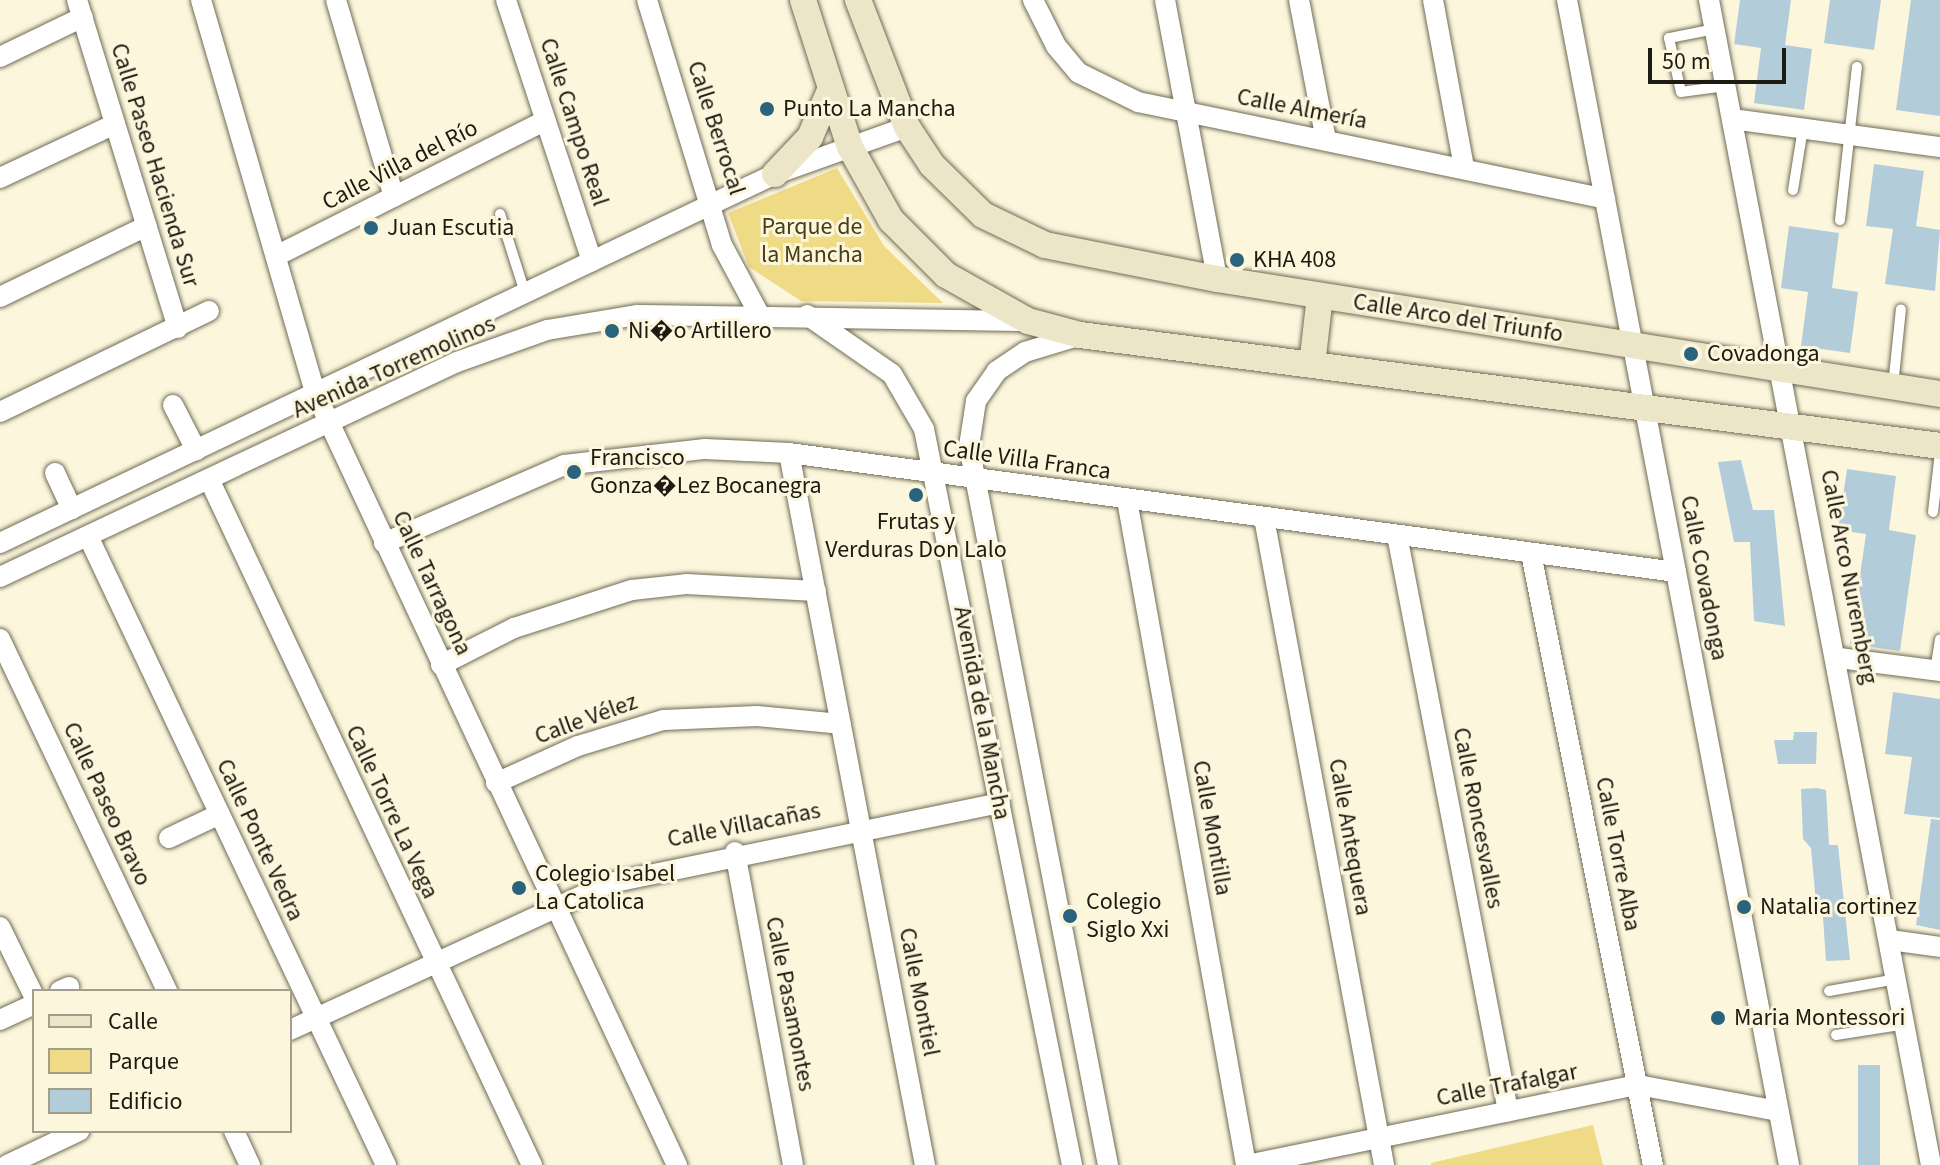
<!DOCTYPE html>
<meta charset="utf-8">
<style>
body{margin:0}
#map{position:relative;width:1940px;height:1165px;overflow:hidden;background:#fcf6dd;font-family:"Source Sans 3",sans-serif}
div>[style]{position:absolute}
[style*='--x']{left:calc(var(--x)*1px);top:calc(var(--y)*1px);width:calc(var(--w)*1px);rotate:calc(var(--a)*1deg)}
.green>*{inset:0;background:#efda86}
.building>*{inset:0;background:#b3ccda;transform-origin:0 0}
.roads{filter:drop-shadow(0 0 2px #706b55) drop-shadow(0 0 2px #706b55)}
.lane>*{height:10px;margin:-5px;padding:0 5px;transform-origin:5px;border-radius:5px;background:#fff}
.street>*{height:20px;margin:-10px;padding:0 10px;transform-origin:10px;border-radius:10px;background:#fff}
.secondary>*{height:26px;margin:-13px;padding:0 13px;transform-origin:13px;border-radius:13px;background:#ece5c8}
.dots>*{width:22px;height:22px;translate:-50% -50%;box-sizing:border-box;border:4px solid #fcf6dd;border-radius:50%}
span{translate:-50% -50%;white-space:nowrap;text-align:center;line-height:1.15;-webkit-text-stroke:6px #fcf6dd;paint-order:stroke}
.poi-label{font-size:24px;color:#1c1a11}
.left{translate:0 -50%;text-align:left}
.street-label{font-size:24px;color:#1c1a11}
.park-label{font-size:24px;color:#483e14}
.legend{position:absolute;left:32px;top:989px;width:260px;height:144px;box-sizing:border-box;background:#fcf6dd;border:2px solid #a29e8b;margin:0;padding:10px 14px;list-style:none;font-size:24px;color:#1c1a11}
.legend li{display:flex;align-items:center;gap:16px;height:40px}
.legend b{width:40px;border:2px solid #a29e8b}
.scale{position:absolute;left:1648px;top:48px;width:138px;height:36px;box-sizing:border-box;border:4px solid #1c1a11;border-top:0;padding-left:10px;font-size:24px;line-height:28px;white-space:nowrap;color:#1c1a11;-webkit-text-stroke:6px #fcf6dd;paint-order:stroke}
</style>
<div id="map">
<div class="green">
<i style="clip-path:polygon(837px 168px,884px 246px,943px 303px,801px 301px,749px 267px,728px 213px)"></i>
<i style="clip-path:polygon(1593px 1125px,1603px 1165px,1431px 1165px,1431px 1163px)"></i>
</div>
<div class="building">
<i style="clip-path:polygon(1740px 0,1791px 0,1785px 45px,1812px 49px,1804px 110px,1754px 103px,1761px 48px,1734px 44px)"></i>
<i style="clip-path:polygon(1830px 0,1881px 0,1874px 50px,1824px 43px)"></i>
<i style="clip-path:polygon(1911px 0,1940px 0,1940px 116px,1896px 110px)"></i>
<i style="clip-path:polygon(1874px 164px,1924px 171px,1916px 226px,1940px 230px,1935px 291px,1885px 284px,1893px 229px,1866px 226px)"></i>
<i style="clip-path:polygon(1789px 226px,1839px 233px,1832px 288px,1858px 292px,1850px 353px,1801px 346px,1808px 292px,1781px 288px)"></i>
<i style="clip-path:polygon(1741px 460px,1753px 510px,1774px 510px,1785px 626px,1754px 621px,1750px 542px,1734px 542px,1718px 462px)"></i>
<i style="clip-path:polygon(1847px 469px,1896px 476px,1889px 530px,1916px 535px,1900px 651px,1850px 644px,1866px 534px,1838px 530px)"></i>
<i style="clip-path:polygon(1893px 692px,1940px 699px,1940px 818px,1904px 814px,1912px 757px,1885px 754px)"></i>
<i style="clip-path:polygon(1794px 732px,1817px 732px,1816px 764px,1778px 764px,1774px 740px,1793px 740px)"></i>
<i style="clip-path:polygon(1817px 788px,1826px 790px,1829px 845px,1838px 845px,1850px 960px,1826px 961px,1822px 903px,1816px 903px,1811px 848px,1803px 839px,1801px 789px)"></i>
<i style="clip-path:polygon(1931px 819px,1940px 820px,1940px 930px,1916px 925px)"></i>
<i style="left:1858px;top:1065px;width:22px;height:100px"></i>
</div>
<div class="roads">
<div class="lane">
<i style="--x:1715;--y:29;--w:47;--a:168.9"></i>
<i style="--x:1669;--y:38;--w:55;--a:77.5"></i>
<i style="--x:1681;--y:92;--w:45;--a:-7.6"></i>
<i style="--x:1793;--y:190;--w:63;--a:-80.8"></i>
<i style="--x:500;--y:214;--w:83;--a:72.4"></i>
<i style="--x:1840;--y:220;--w:154;--a:-83.7"></i>
<i style="--x:1893;--y:386;--w:77;--a:-84.1"></i>
<i style="--x:1933;--y:512;--w:60;--a:-83.3"></i>
<i style="--x:1935;--y:671;--w:32;--a:-81"></i>
<i style="--x:1829;--y:991;--w:69;--a:-10"></i>
<i style="--x:1836;--y:1035;--w:71;--a:-8.9"></i>
</div>
<div class="street">
<i style="--x:77;--y:0;--w:343;--a:72.9"></i>
<i style="--x:201;--y:0;--w:408;--a:73.8"></i>
<i style="--x:315;--y:392;--w:854;--a:64.91"></i>
<i style="--x:336;--y:0;--w:205;--a:73.6"></i>
<i style="--x:506;--y:0;--w:275;--a:71.8"></i>
<i style="--x:647;--y:0;--w:256;--a:73"></i>
<i style="--x:722;--y:245;--w:76;--a:61.8"></i>
<i style="--x:1033;--y:0;--w:51;--a:63.4"></i>
<i style="--x:1056;--y:46;--w:35;--a:50"></i>
<i style="--x:1079;--y:73;--w:66;--a:26.2"></i>
<i style="--x:1138;--y:102;--w:477;--a:11.7"></i>
<i style="--x:1165;--y:0;--w:284;--a:79.4"></i>
<i style="--x:1299;--y:0;--w:143;--a:79.1"></i>
<i style="--x:1433;--y:0;--w:171;--a:79.5"></i>
<i style="--x:1567;--y:0;--w:1186;--a:79.21"></i>
<i style="--x:1709;--y:0;--w:1186;--a:79.21"></i>
<i style="--x:0;--y:57;--w:92;--a:-25.7"></i>
<i style="--x:1732;--y:119;--w:210;--a:7.7"></i>
<i style="--x:0;--y:178;--w:127;--a:-25.2"></i>
<i style="--x:278;--y:255;--w:299;--a:-26.7"></i>
<i style="--x:0;--y:297;--w:163;--a:-25.8"></i>
<i style="--x:807;--y:315;--w:103;--a:34.8"></i>
<i style="--x:892;--y:374;--w:64;--a:59.8"></i>
<i style="--x:924;--y:429;--w:751;--a:78.63"></i>
<i style="--x:1078;--y:336;--w:55;--a:163.2"></i>
<i style="--x:1025;--y:352;--w:34;--a:146"></i>
<i style="--x:997;--y:371;--w:37;--a:125"></i>
<i style="--x:976;--y:401;--w:46;--a:98.8"></i>
<i style="--x:969;--y:446;--w:732;--a:79.06"></i>
<i style="--x:173;--y:405;--w:51;--a:62.9"></i>
<i style="--x:0;--y:412;--w:232;--a:-25.8"></i>
<i style="--x:789;--y:453;--w:725;--a:79.19"></i>
<i style="--x:55;--y:473;--w:40;--a:65"></i>
<i style="--x:209;--y:479;--w:758;--a:64.79"></i>
<i style="--x:1127;--y:500;--w:676;--a:79.85"></i>
<i style="--x:1264;--y:518;--w:658;--a:79.49"></i>
<i style="--x:1397;--y:535;--w:587;--a:79.09"></i>
<i style="--x:88;--y:536;--w:696;--a:64.65"></i>
<i style="--x:0;--y:543;--w:858;--a:-25.46"></i>
<i style="--x:775;--y:174;--w:140;--a:-19.6"></i>
<i style="--x:384;--y:543;--w:196;--a:-23.4"></i>
<i style="--x:564;--y:465;--w:142;--a:-6.5"></i>
<i style="--x:705;--y:449;--w:84;--a:2.7"></i>
<i style="--x:789;--y:453;--w:895;--a:7.64"></i>
<i style="--x:1531;--y:553;--w:624;--a:78.73"></i>
<i style="--x:0;--y:577;--w:505;--a:-25.2"></i>
<i style="--x:457;--y:362;--w:96;--a:-19.6"></i>
<i style="--x:547;--y:330;--w:92;--a:-9.4"></i>
<i style="--x:638;--y:315;--w:387;--a:0.9"></i>
<i style="--x:0;--y:639;--w:390;--a:64.6"></i>
<i style="--x:1839;--y:658;--w:102;--a:7.3"></i>
<i style="--x:441;--y:665;--w:82;--a:-26.9"></i>
<i style="--x:514;--y:628;--w:124;--a:-17.9"></i>
<i style="--x:632;--y:590;--w:54;--a:-6.3"></i>
<i style="--x:686;--y:584;--w:130;--a:3.1"></i>
<i style="--x:496;--y:783;--w:90;--a:-24.3"></i>
<i style="--x:578;--y:746;--w:89;--a:-17"></i>
<i style="--x:663;--y:720;--w:94;--a:-2.4"></i>
<i style="--x:757;--y:716;--w:84;--a:5.4"></i>
<i style="--x:169;--y:838;--w:56;--a:-25.2"></i>
<i style="--x:735;--y:852;--w:318;--a:79.5"></i>
<i style="--x:0;--y:927;--w:77;--a:63.8"></i>
<i style="--x:1890;--y:940;--w:50;--a:8"></i>
<i style="--x:60;--y:991;--w:10;--a:-24"></i>
<i style="--x:0;--y:1020;--w:38;--a:-25"></i>
<i style="--x:290;--y:1030;--w:352;--a:-24.7"></i>
<i style="--x:610;--y:883;--w:398;--a:-11.6"></i>
<i style="--x:234;--y:1131;--w:38;--a:65"></i>
<i style="--x:7;--y:1165;--w:80;--a:-25.3"></i>
<i style="--x:1247;--y:1165;--w:399;--a:-11.6"></i>
<i style="--x:1638;--y:1085;--w:142;--a:10.5"></i>
</div>
<div class="secondary">
<i style="--x:803;--y:0;--w:154;--a:72.3"></i>
<i style="--x:850;--y:147;--w:84;--a:60.7"></i>
<i style="--x:891;--y:220;--w:78;--a:45"></i>
<i style="--x:946;--y:275;--w:94;--a:29.3"></i>
<i style="--x:1028;--y:321;--w:54;--a:15.1"></i>
<i style="--x:1080;--y:335;--w:867;--a:7.35"></i>
<i style="--x:858;--y:0;--w:136;--a:68.9"></i>
<i style="--x:907;--y:127;--w:45;--a:56.7"></i>
<i style="--x:932;--y:165;--w:71;--a:44.4"></i>
<i style="--x:983;--y:215;--w:69;--a:25.8"></i>
<i style="--x:1045;--y:245;--w:175;--a:11.2"></i>
<i style="--x:1217;--y:279;--w:732;--a:9.04"></i>
<i style="--x:775;--y:174;--w:51;--a:-46.6"></i>
<i style="--x:810;--y:137;--w:53;--a:-66.8"></i>
<i style="--x:1312;--y:365;--w:69;--a:-83.4"></i>
</div>
</div>
<div class="dots">
<i style="left:767px;top:109px;background:#2a637d"></i>
<i style="left:371px;top:228px;background:#2a637d"></i>
<i style="left:1237px;top:260px;background:#2a637d"></i>
<i style="left:612px;top:331px;background:#2a637d"></i>
<i style="left:1691px;top:354px;background:#2a637d"></i>
<i style="left:574px;top:472px;background:#2a637d"></i>
<i style="left:916px;top:495px;background:#2a637d"></i>
<i style="left:519px;top:888px;background:#2a637d"></i>
<i style="left:1744px;top:907px;background:#2a637d"></i>
<i style="left:1070px;top:916px;background:#2a637d"></i>
<i style="left:1718px;top:1018px;background:#2a637d"></i>
</div>
<div class="poi-label">
<span class="left" style="left:783px;top:109px">Punto La Mancha</span>
<span class="left" style="left:387px;top:228px">Juan Escutia</span>
<span class="left" style="left:1253px;top:260px">KHA 408</span>
<span class="left" style="left:628px;top:331px">Ni�o Artillero</span>
<span class="left" style="left:1707px;top:354px">Covadonga</span>
<span class="left" style="left:590px;top:472px">Francisco<br>Gonza�Lez Bocanegra</span>
<span style="left:916px;top:536px">Frutas y<br>Verduras Don Lalo</span>
<span class="left" style="left:535px;top:888px">Colegio Isabel<br>La Catolica</span>
<span class="left" style="left:1086px;top:916px">Colegio<br>Siglo Xxi</span>
<span class="left" style="left:1760px;top:907px">Natalia cortinez</span>
<span class="left" style="left:1734px;top:1018px">Maria Montessori</span>
</div>
<div class="street-label">
<span style="left:1302px;top:109px;rotate:11deg">Calle Almería</span>
<span style="left:574px;top:122px;rotate:72deg">Calle Campo Real</span>
<span style="left:716px;top:128px;rotate:72deg">Calle Berrocal</span>
<span style="left:155px;top:165px;rotate:73deg">Calle Paseo Hacienda Sur</span>
<span style="left:400px;top:165px;rotate:-27deg">Calle Villa del Río</span>
<span style="left:1458px;top:318px;rotate:9deg">Calle Arco del Triunfo</span>
<span style="left:394px;top:367px;rotate:-24deg">Avenida Torremolinos</span>
<span style="left:1027px;top:460px;rotate:8deg">Calle Villa Franca</span>
<span style="left:1849px;top:577px;rotate:79deg">Calle Arco Nuremberg</span>
<span style="left:1704px;top:578px;rotate:79deg">Calle Covadonga</span>
<span style="left:432px;top:583px;rotate:65deg">Calle Tarragona</span>
<span style="left:982px;top:713px;rotate:79deg">Avenida de la Mancha</span>
<span style="left:586px;top:719px;rotate:-20deg">Calle Vélez</span>
<span style="left:107px;top:804px;rotate:65deg">Calle Paseo Bravo</span>
<span style="left:392px;top:812px;rotate:65deg">Calle Torre La Vega</span>
<span style="left:1478px;top:818px;rotate:79deg">Calle Roncesvalles</span>
<span style="left:744px;top:825px;rotate:-11deg">Calle Villacañas</span>
<span style="left:1212px;top:828px;rotate:80deg">Calle Montilla</span>
<span style="left:1350px;top:837px;rotate:80deg">Calle Antequera</span>
<span style="left:260px;top:840px;rotate:65deg">Calle Ponte Vedra</span>
<span style="left:1618px;top:854px;rotate:79deg">Calle Torre Alba</span>
<span style="left:919px;top:992px;rotate:79deg">Calle Montiel</span>
<span style="left:790px;top:1004px;rotate:79deg">Calle Pasamontes</span>
<span style="left:1507px;top:1085px;rotate:-11deg">Calle Trafalgar</span>
</div>
<div class="park-label">
<span style="left:812px;top:241px">Parque de<br>la Mancha</span>
</div>
<ul class="legend">
<li><b style="height:10px;background:#ece5c8"></b>Calle</li>
<li><b style="height:22px;background:#efda86"></b>Parque</li>
<li><b style="height:22px;background:#b3ccda"></b>Edificio</li>
</ul>
<div class="scale">50 m</div>
</div>
